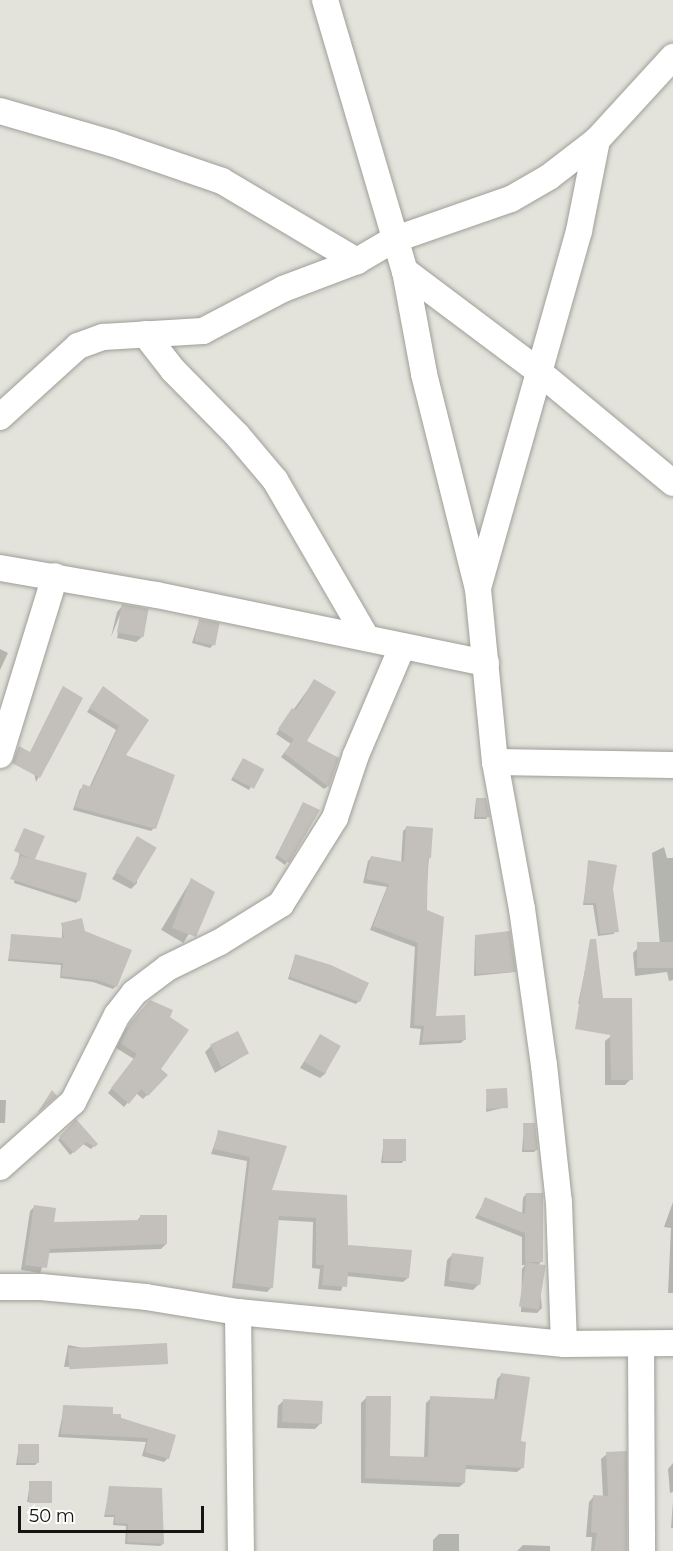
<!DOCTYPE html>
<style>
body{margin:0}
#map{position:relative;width:673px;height:1551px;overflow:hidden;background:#e3e3dc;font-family:Montserrat,sans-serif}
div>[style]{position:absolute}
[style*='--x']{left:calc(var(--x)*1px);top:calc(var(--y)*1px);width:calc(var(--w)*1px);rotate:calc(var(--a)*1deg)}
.shadow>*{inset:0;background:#0003;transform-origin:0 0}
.building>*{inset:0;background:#c3bfba;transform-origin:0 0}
.roads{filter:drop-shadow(0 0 2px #9f9f99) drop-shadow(0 0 2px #9f9f99)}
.street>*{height:26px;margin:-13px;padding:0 13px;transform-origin:13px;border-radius:13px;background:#fff}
span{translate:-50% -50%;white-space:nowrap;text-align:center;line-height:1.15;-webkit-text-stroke:4.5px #fffffe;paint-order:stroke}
.scale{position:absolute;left:18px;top:1506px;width:186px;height:27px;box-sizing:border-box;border:3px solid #151513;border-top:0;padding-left:8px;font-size:18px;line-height:21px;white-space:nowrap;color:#151513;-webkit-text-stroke:4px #fffffe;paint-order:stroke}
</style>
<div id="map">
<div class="shadow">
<i style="clip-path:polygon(122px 606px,142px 637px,136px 642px,117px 638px,122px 610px,111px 637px,117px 612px)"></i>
<i style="clip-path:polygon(199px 621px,213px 645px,210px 648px,192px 643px)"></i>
<i style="clip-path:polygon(0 649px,8px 653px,0 670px)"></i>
<i style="clip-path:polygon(314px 681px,305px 742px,328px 786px,324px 789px,281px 757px,291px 744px,276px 734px)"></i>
<i style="clip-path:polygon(103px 688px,147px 720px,124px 755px,154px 828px,151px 831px,73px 810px,80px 789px,89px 788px,116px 730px,87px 712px)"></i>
<i style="clip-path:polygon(61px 690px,81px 698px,36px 782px,32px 764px,24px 765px)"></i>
<i style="clip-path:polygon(241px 762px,262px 769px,249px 790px,231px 780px)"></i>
<i style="clip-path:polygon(476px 799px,488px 816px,486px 819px,474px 819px)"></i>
<i style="clip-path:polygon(303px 804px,318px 811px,285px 865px,275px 858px)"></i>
<i style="clip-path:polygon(407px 827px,429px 857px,425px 911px,434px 1018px,465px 1039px,461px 1043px,419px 1045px,421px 1029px,410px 1028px,415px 947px,370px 930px,387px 887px,363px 883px,368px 861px,372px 857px,401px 863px,403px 831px)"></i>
<i style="clip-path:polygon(24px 830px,33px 860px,79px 900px,76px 903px,14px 883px)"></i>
<i style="clip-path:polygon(137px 838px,137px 883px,131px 889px,112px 879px)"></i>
<i style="clip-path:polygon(664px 847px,667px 858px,673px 858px,673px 980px,669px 981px,667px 972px,635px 976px,633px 953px,637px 949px,660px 946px,652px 853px)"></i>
<i style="clip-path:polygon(589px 862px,611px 889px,614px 934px,598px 936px,593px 905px,583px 905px)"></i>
<i style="left:191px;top:880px;width:26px;height:58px;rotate:31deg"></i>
<i style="clip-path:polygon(62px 925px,83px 932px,116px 986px,113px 989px,93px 982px,60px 978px,61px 965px,8px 961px,12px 935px,62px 939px)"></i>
<i style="clip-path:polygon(475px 937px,514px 972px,474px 976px)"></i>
<i style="clip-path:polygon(591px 941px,599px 1007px,578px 1004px)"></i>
<i style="clip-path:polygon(295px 956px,359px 1001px,356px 1004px,288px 979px)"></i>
<i style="clip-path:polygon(146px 1006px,168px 1017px,159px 1069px,166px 1075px,143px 1099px,136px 1093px,124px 1107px,108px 1093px,134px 1059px,116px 1048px,126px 1029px)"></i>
<i style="clip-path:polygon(320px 1036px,326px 1073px,320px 1078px,300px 1068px)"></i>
<i style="clip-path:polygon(611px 1036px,631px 1079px,625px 1085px,605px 1085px,605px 1041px)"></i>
<i style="clip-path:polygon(211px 1046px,247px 1054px,215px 1073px,205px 1052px)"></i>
<i style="clip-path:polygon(487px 1091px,507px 1107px,486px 1112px)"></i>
<i style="clip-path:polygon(0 1100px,6px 1100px,5px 1123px,0 1123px)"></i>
<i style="clip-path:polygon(76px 1121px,96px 1144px,91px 1149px,83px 1144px,70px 1155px,58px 1140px)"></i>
<i style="clip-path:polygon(524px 1125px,537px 1149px,534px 1152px,522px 1152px)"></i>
<i style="clip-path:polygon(219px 1131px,285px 1147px,270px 1191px,346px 1197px,347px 1246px,408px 1278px,403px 1282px,346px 1276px,341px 1291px,318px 1289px,320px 1269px,312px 1268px,313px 1222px,277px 1220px,271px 1288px,267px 1292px,232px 1288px,247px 1161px,211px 1154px)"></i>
<i style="clip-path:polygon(384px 1141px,404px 1160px,402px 1163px,381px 1163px)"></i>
<i style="clip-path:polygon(526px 1194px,541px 1262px,538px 1265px,542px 1308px,537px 1313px,521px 1312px,522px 1269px,525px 1265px,522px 1265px,522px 1237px,475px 1218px,486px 1199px,522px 1214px,523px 1198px)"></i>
<i style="clip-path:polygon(673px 1202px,673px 1293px,668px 1293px,671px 1228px,664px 1227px)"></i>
<i style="clip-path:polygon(35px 1206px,52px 1224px,136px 1222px,140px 1217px,166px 1244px,161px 1249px,48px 1253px,40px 1273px,21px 1270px,30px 1211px)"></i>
<i style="clip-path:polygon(453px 1254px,479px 1284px,473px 1290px,444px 1286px,447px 1260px)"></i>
<i style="clip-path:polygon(68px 1345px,166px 1364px,64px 1367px)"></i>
<i style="clip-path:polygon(502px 1374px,519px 1443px,522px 1468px,517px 1472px,465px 1469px,464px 1483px,459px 1487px,361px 1483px,361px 1403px,366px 1398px,388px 1457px,424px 1458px,426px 1403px,431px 1398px,494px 1400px,497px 1379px)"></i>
<i style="clip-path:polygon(284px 1400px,321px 1423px,315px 1429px,277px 1428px,278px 1406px)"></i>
<i style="clip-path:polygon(64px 1407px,112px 1415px,175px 1436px,168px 1458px,164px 1462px,142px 1456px,146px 1442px,58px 1437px)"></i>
<i style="clip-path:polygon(19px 1446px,38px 1462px,35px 1465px,16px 1465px)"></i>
<i style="clip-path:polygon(607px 1454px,613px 1551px,591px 1551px,592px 1537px,586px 1537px,589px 1502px,594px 1496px,603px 1497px,601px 1459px)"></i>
<i style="clip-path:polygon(673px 1463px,673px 1492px,670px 1493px,668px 1469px)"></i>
<i style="clip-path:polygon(30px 1483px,51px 1502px,27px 1502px)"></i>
<i style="clip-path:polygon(110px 1487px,163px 1544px,160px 1546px,125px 1544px,126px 1526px,113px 1525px,114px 1517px,104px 1517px)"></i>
<i style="clip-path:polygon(673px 1501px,673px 1528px,671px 1528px)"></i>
<i style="clip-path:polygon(439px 1534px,459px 1534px,459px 1551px,433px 1551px,433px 1540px)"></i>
<i style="clip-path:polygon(523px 1545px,550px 1546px,550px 1551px,517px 1551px)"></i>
</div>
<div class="building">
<i style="left:122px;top:604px;width:27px;height:29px;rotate:10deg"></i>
<i style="left:199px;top:619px;width:21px;height:23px;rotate:11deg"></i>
<i style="clip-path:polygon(314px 679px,336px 692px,307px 741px,339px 758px,329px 787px,284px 753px,294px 739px,278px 729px,292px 708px,296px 710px)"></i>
<i style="clip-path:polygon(63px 686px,83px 698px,40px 778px,12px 763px,19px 746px,30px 752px)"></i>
<i style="clip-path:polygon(103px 686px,149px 720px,126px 755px,175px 775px,156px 829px,75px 807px,83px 784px,91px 787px,119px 726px,89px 708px)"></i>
<i style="left:243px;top:758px;width:24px;height:22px;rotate:28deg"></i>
<i style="clip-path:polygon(476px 798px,486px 798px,490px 817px,476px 817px)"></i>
<i style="clip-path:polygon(303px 802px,320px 810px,289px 863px,277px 855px)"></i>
<i style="clip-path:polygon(406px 826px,433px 828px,431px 858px,428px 858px,427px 910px,444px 917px,436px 1016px,465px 1015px,466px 1040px,422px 1042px,424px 1026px,414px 1025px,418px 943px,373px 926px,389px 884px,366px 879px,371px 856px,404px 862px)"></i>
<i style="clip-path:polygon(24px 828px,45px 836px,35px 859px,87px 873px,80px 901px,10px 879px,21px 856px,32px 859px,14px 851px)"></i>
<i style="left:137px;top:836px;width:23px;height:42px;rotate:31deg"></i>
<i style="clip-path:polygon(588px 860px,617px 865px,613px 889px,619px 932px,600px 934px,596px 903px,584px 903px)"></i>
<i style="clip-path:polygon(191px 878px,215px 892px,196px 937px,172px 928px)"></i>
<i style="clip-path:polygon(82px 918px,85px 931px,132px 950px,117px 987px,97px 980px,61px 976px,63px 963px,9px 959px,11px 934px,64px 938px,61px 923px)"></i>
<i style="clip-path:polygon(510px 931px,516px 972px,476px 974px,475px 935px)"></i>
<i style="clip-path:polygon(590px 939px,596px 939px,603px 998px,632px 998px,633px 1080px,611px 1080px,610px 1035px,575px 1029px)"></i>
<i style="left:673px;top:942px;width:26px;height:36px;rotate:90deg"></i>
<i style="clip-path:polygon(295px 954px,331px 965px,369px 983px,360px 1002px,290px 977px)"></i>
<i style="clip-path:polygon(150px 1000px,173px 1010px,170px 1017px,189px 1030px,161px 1069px,168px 1075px,148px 1096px,141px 1089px,129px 1104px,111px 1088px,137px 1054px,120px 1043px,130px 1023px)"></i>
<i style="left:238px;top:1031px;width:25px;height:31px;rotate:64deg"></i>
<i style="left:320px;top:1034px;width:24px;height:32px;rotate:30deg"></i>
<i style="left:507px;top:1088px;width:20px;height:21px;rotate:87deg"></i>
<i style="clip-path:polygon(52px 1090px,57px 1096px,39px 1112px,38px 1112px)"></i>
<i style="clip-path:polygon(76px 1119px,98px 1144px,95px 1147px,86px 1142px,74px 1153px,59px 1137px)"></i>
<i style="clip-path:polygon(523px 1123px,535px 1123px,538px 1150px,524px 1150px)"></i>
<i style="clip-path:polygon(218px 1130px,287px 1146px,272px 1190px,347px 1195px,348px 1245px,412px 1250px,409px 1278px,348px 1272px,347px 1287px,322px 1285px,324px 1265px,316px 1265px,316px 1218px,279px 1216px,273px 1288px,235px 1283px,250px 1157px,214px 1149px)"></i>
<i style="left:383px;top:1139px;width:23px;height:22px"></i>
<i style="clip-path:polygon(526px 1193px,543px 1193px,543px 1262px,525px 1262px,525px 1233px,478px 1215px,485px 1197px,525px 1214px)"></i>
<i style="clip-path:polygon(34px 1205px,56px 1208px,54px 1222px,140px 1220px,140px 1215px,167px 1215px,167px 1244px,50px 1249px,47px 1268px,25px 1265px)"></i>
<i style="left:452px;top:1253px;width:32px;height:28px;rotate:7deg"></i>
<i style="left:526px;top:1262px;width:20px;height:45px;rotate:9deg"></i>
<i style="left:167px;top:1343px;width:21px;height:99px;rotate:87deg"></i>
<i style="clip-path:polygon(501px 1373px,530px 1377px,521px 1441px,526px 1442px,524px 1468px,466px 1465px,465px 1483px,365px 1478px,366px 1396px,391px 1396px,390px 1456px,428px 1457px,430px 1396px,497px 1399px)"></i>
<i style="left:283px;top:1399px;width:40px;height:23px;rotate:3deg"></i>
<i style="clip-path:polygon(63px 1405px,113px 1407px,113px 1414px,121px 1414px,121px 1418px,176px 1435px,169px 1459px,145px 1452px,148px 1438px,61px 1434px)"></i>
<i style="left:18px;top:1444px;width:21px;height:19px"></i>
<i style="clip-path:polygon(627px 1451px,627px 1551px,594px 1551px,597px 1533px,591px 1532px,593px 1495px,608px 1496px,606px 1452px)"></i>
<i style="left:29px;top:1481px;width:23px;height:22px"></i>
<i style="clip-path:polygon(109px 1486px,162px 1488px,164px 1544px,127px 1542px,128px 1524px,115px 1523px,115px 1515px,105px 1515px)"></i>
</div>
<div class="roads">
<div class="street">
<i style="--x:325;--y:0;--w:283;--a:73.6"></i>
<i style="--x:405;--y:271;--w:105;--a:79.5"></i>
<i style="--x:424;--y:374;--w:222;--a:75.9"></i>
<i style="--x:478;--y:589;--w:174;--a:84.4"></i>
<i style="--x:495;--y:762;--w:149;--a:79.6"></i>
<i style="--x:522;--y:909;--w:158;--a:82"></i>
<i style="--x:544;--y:1065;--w:138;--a:83.8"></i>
<i style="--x:559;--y:1202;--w:142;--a:88"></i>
<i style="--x:0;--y:111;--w:116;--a:16.1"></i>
<i style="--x:111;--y:143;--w:117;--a:18.9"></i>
<i style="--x:222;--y:181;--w:157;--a:30.7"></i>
<i style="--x:405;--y:271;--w:166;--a:36.9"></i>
<i style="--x:538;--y:371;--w:175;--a:39.7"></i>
<i style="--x:145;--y:334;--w:46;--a:52.1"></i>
<i style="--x:173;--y:370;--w:91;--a:45.4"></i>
<i style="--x:237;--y:435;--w:59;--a:49.8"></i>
<i style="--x:275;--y:480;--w:181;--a:59.9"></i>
<i style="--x:0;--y:417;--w:105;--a:-42.3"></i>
<i style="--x:78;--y:346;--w:27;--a:-20"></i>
<i style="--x:103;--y:337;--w:100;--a:-3.4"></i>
<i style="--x:203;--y:331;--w:90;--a:-27.7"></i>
<i style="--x:283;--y:289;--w:79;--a:-20.7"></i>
<i style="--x:357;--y:261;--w:42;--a:-30.3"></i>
<i style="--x:393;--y:240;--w:125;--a:-19.2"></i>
<i style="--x:511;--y:199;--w:44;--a:-30.1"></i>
<i style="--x:549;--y:177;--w:61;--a:-37.6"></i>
<i style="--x:597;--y:140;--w:113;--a:-47.5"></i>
<i style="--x:0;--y:568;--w:159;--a:9.8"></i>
<i style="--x:157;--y:595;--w:336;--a:11.7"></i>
<i style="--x:478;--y:588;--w:371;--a:-74.2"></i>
<i style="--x:579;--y:231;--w:93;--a:-78.8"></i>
<i style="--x:0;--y:755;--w:187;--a:-72.9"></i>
<i style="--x:495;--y:762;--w:178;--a:1"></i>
<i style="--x:0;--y:1167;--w:98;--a:-41.7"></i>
<i style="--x:73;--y:1102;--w:97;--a:-63.2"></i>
<i style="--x:117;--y:1015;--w:28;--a:-52"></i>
<i style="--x:134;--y:993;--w:41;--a:-37.1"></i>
<i style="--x:167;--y:968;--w:59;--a:-26.1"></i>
<i style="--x:220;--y:942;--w:72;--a:-31.9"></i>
<i style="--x:281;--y:904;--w:102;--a:-57.9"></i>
<i style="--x:335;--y:818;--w:66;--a:-71.6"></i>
<i style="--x:356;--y:755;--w:117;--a:-66.9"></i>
<i style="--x:0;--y:1287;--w:41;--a:0"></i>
<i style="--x:41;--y:1287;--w:105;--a:5.4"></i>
<i style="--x:146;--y:1297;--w:93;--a:9.3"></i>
<i style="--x:238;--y:1312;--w:328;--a:5.6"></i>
<i style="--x:564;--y:1344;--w:109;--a:-0.5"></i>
<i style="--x:238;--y:1312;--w:239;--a:89.3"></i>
<i style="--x:641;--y:1345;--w:206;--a:89.7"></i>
</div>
</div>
<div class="scale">50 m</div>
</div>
